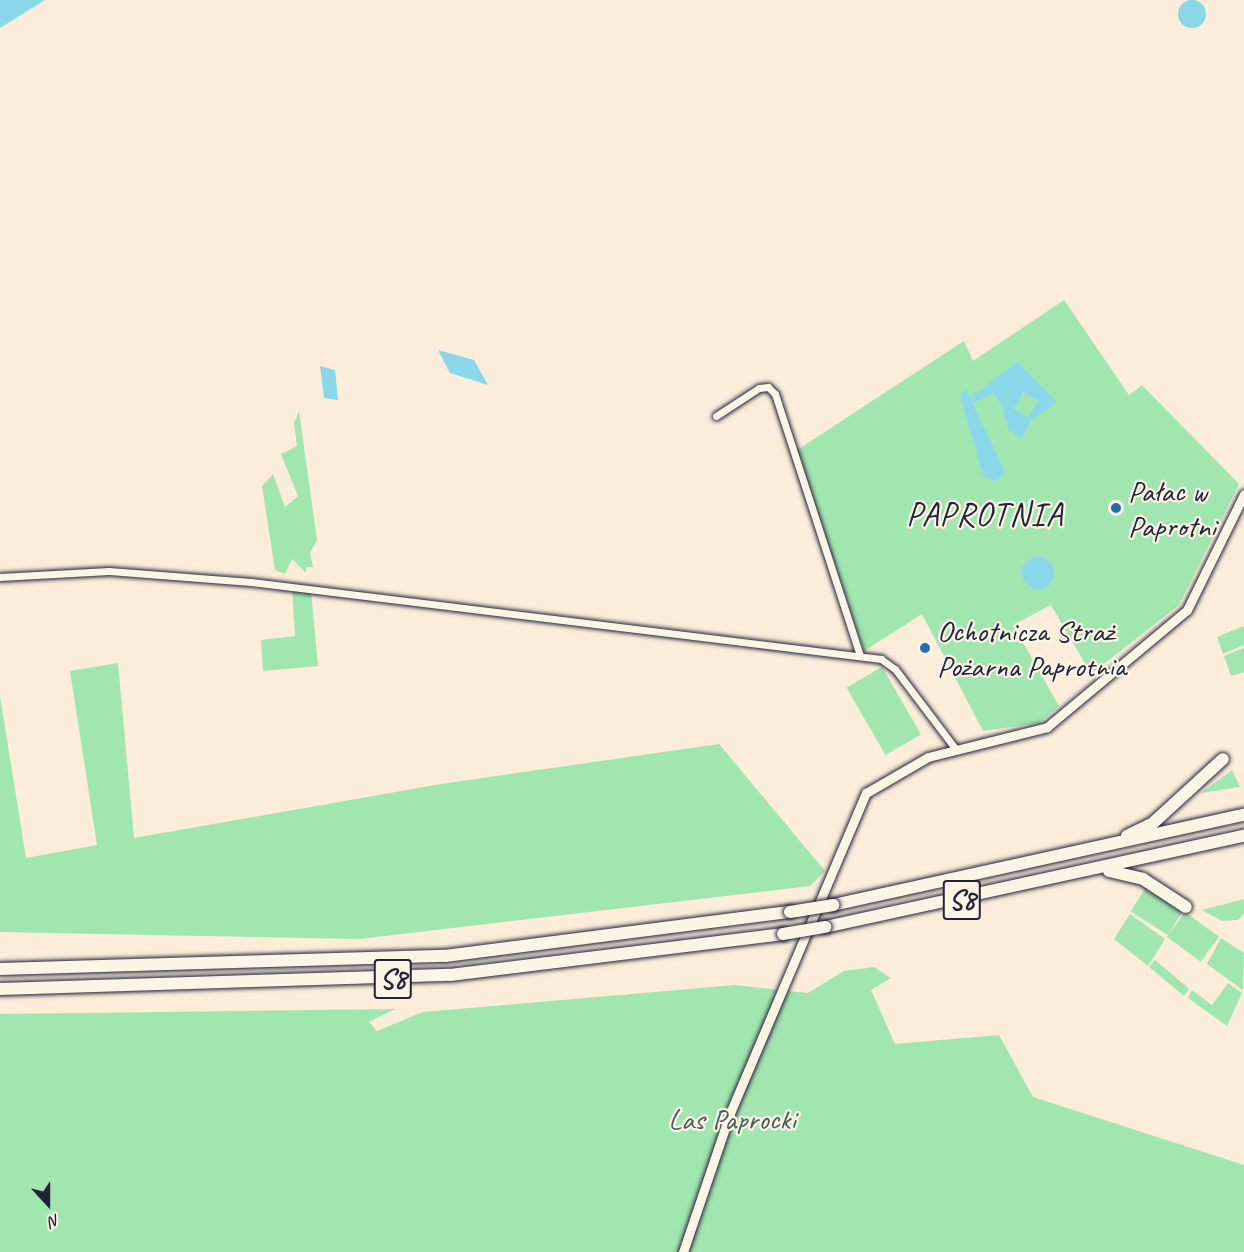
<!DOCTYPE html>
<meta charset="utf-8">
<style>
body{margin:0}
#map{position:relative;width:1244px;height:1252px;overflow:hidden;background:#fbedd9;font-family:Caveat,sans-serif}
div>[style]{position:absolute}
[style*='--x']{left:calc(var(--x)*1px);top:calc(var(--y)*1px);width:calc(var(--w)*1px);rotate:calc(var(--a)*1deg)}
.green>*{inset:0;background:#a1e5b0;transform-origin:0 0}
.water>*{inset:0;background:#8ad7ea}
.round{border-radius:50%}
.canal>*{height:8px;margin:-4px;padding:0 4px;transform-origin:4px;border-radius:4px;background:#8ad7ea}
.roads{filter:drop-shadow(0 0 2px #22223b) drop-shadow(0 0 2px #22223b)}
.street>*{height:7px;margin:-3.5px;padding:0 3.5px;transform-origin:3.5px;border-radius:3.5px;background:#fcf5e5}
.secondary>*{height:9px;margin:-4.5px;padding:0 4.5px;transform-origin:4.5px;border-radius:4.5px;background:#fcf5e5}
.highway>*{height:12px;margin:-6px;padding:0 6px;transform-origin:6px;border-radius:6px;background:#fcf5e5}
.bridges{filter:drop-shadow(0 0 2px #22223b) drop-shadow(0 0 2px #22223b)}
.highway-bridge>*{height:12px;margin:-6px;padding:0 6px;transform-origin:6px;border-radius:6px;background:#fcf5e5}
.dots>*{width:16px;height:16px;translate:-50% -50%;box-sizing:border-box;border:3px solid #fcf5e5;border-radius:50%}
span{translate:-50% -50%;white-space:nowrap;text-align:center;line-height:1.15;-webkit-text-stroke:4.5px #fcf5e5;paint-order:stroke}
.shield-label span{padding:2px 4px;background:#fcf5e5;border:2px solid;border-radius:4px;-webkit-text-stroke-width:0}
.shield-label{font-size:28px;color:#22223b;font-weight:700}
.poi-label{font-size:30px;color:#22223b}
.left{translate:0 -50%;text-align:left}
.park-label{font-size:30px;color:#485c5e}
.quarter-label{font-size:33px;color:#22223b;letter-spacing:1.5px}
.north{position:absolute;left:18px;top:1174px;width:60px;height:60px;-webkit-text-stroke:4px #fcf5e5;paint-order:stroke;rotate:159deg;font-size:16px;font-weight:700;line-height:24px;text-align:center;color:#22223b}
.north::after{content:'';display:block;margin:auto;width:21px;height:27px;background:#22223b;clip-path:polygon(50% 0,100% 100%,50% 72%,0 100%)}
</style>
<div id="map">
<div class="green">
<i style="clip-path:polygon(1064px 300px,1129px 395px,1142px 385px,1239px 484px,1179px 605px,1091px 674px,1051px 605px,1013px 625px,1059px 706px,1039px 723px,983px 731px,922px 614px,864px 651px,797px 450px,964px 341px,973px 361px)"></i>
<i style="clip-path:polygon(299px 411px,317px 540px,310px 553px,313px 567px,306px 567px,306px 573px,292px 559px,285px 574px,275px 570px,262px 486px,273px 474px,285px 507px,298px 496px,281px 454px,297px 446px,294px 423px)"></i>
<i style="clip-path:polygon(292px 589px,311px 591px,318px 666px,263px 671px,261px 640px,295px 636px)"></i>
<i style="clip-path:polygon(1244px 626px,1244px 645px,1223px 654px,1217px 637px)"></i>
<i style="clip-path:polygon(1244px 648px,1244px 672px,1231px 676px,1224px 656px)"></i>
<i style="clip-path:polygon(118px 663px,134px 838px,441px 784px,719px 744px,825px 871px,810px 886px,359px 939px,0 932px,0 696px,26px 858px,97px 845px,70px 671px)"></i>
<i style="left:882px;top:667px;width:78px;height:41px;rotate:60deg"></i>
<i style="clip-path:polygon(1232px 770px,1240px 787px,1201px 793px)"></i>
<i style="left:1146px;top:887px;width:44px;height:29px;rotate:32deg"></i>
<i style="clip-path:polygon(1244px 899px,1244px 914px,1238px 920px,1222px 921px,1202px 910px)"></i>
<i style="left:1185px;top:912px;width:42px;height:31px;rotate:36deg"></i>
<i style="clip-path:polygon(1130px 914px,1165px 939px,1148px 966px,1114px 939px)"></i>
<i style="clip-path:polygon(1221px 938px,1244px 953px,1243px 990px,1207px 964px)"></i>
<i style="left:1155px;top:960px;width:45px;height:9px;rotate:40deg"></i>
<i style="clip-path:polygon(874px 967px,891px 978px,871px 990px,895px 1044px,999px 1035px,1033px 1097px,1244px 1165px,1244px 1252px,0 1252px,0 1014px,395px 1009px,369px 1022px,377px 1031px,423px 1012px,735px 985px,808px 993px,844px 971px)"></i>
<i style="clip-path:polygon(1228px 983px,1242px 993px,1227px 1026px,1188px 998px,1192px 990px,1212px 1005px)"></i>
</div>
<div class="water">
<i class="round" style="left:1178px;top:0;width:28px;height:28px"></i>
<i style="clip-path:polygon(0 0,45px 0,0 28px)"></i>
<i style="clip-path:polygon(438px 350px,474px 360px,488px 385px,450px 373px)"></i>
<i style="clip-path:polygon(evenodd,1017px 362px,1057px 402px,1031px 420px,1022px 438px,1009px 431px,1001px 403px,987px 385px,1017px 362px,1023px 392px,1039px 401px,1028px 417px,1014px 409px,1023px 392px)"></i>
<i style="clip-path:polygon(320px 366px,335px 370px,338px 400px,324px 398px)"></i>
<i style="clip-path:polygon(966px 389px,1005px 473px,997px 481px,984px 477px,960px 396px)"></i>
<i class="round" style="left:1022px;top:557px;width:32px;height:32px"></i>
</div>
<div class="canal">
<i style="--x:975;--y:398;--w:20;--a:-30"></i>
</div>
<div class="roads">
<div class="street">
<i style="--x:716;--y:416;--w:51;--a:-33.1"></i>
<i style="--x:759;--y:388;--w:9;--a:-6"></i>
<i style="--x:768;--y:387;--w:10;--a:45"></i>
<i style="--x:775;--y:394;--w:274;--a:72"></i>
<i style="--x:0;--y:577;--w:109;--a:-3.2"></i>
<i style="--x:109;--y:571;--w:142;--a:4.4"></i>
<i style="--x:251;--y:582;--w:635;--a:6.97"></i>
<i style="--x:881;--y:659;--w:17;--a:36"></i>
<i style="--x:895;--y:669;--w:98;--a:52.9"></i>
</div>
<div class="secondary">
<i style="--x:683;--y:1252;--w:147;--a:-71.3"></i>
<i style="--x:730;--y:1113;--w:348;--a:-67"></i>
<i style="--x:866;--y:793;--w:72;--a:-30.1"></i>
<i style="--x:928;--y:757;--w:123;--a:-14.1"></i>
<i style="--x:1047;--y:727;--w:182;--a:-39.9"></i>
<i style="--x:1187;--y:610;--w:129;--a:-63.8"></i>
</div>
<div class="highway">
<i style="--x:1127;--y:836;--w:28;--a:-26"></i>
<i style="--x:1152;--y:824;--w:96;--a:-42.5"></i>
<i style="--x:1109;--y:871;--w:35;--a:13"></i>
<i style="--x:1143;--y:879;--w:51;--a:33.1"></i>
<i style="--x:833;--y:905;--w:421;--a:-12.4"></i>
<i style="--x:825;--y:927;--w:429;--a:-12.3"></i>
<i style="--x:0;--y:969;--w:445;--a:-1.7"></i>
<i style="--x:445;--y:956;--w:348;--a:-7.3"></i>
<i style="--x:0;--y:989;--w:450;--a:-1.8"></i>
<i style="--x:450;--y:975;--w:336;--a:-7"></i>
</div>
</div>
<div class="bridges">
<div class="highway-bridge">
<i style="--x:790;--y:912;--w:44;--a:-9.2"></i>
<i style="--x:783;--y:934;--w:43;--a:-9.5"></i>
</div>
</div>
<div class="dots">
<i style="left:1116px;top:508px;background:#1f6fb2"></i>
<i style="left:925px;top:648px;background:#1f6fb2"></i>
</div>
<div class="shield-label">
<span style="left:962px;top:900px">S8</span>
<span style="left:393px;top:979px">S8</span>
</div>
<div class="poi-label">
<span class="left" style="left:1128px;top:508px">Pałac w<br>Paprotni</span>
<span class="left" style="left:937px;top:648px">Ochotnicza Straż<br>Pożarna Paprotnia</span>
</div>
<div class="park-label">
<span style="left:732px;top:1119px">Las Paprocki</span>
</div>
<div class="quarter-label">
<span style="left:985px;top:515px">PAPROTNIA</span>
</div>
<div class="north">N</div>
</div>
